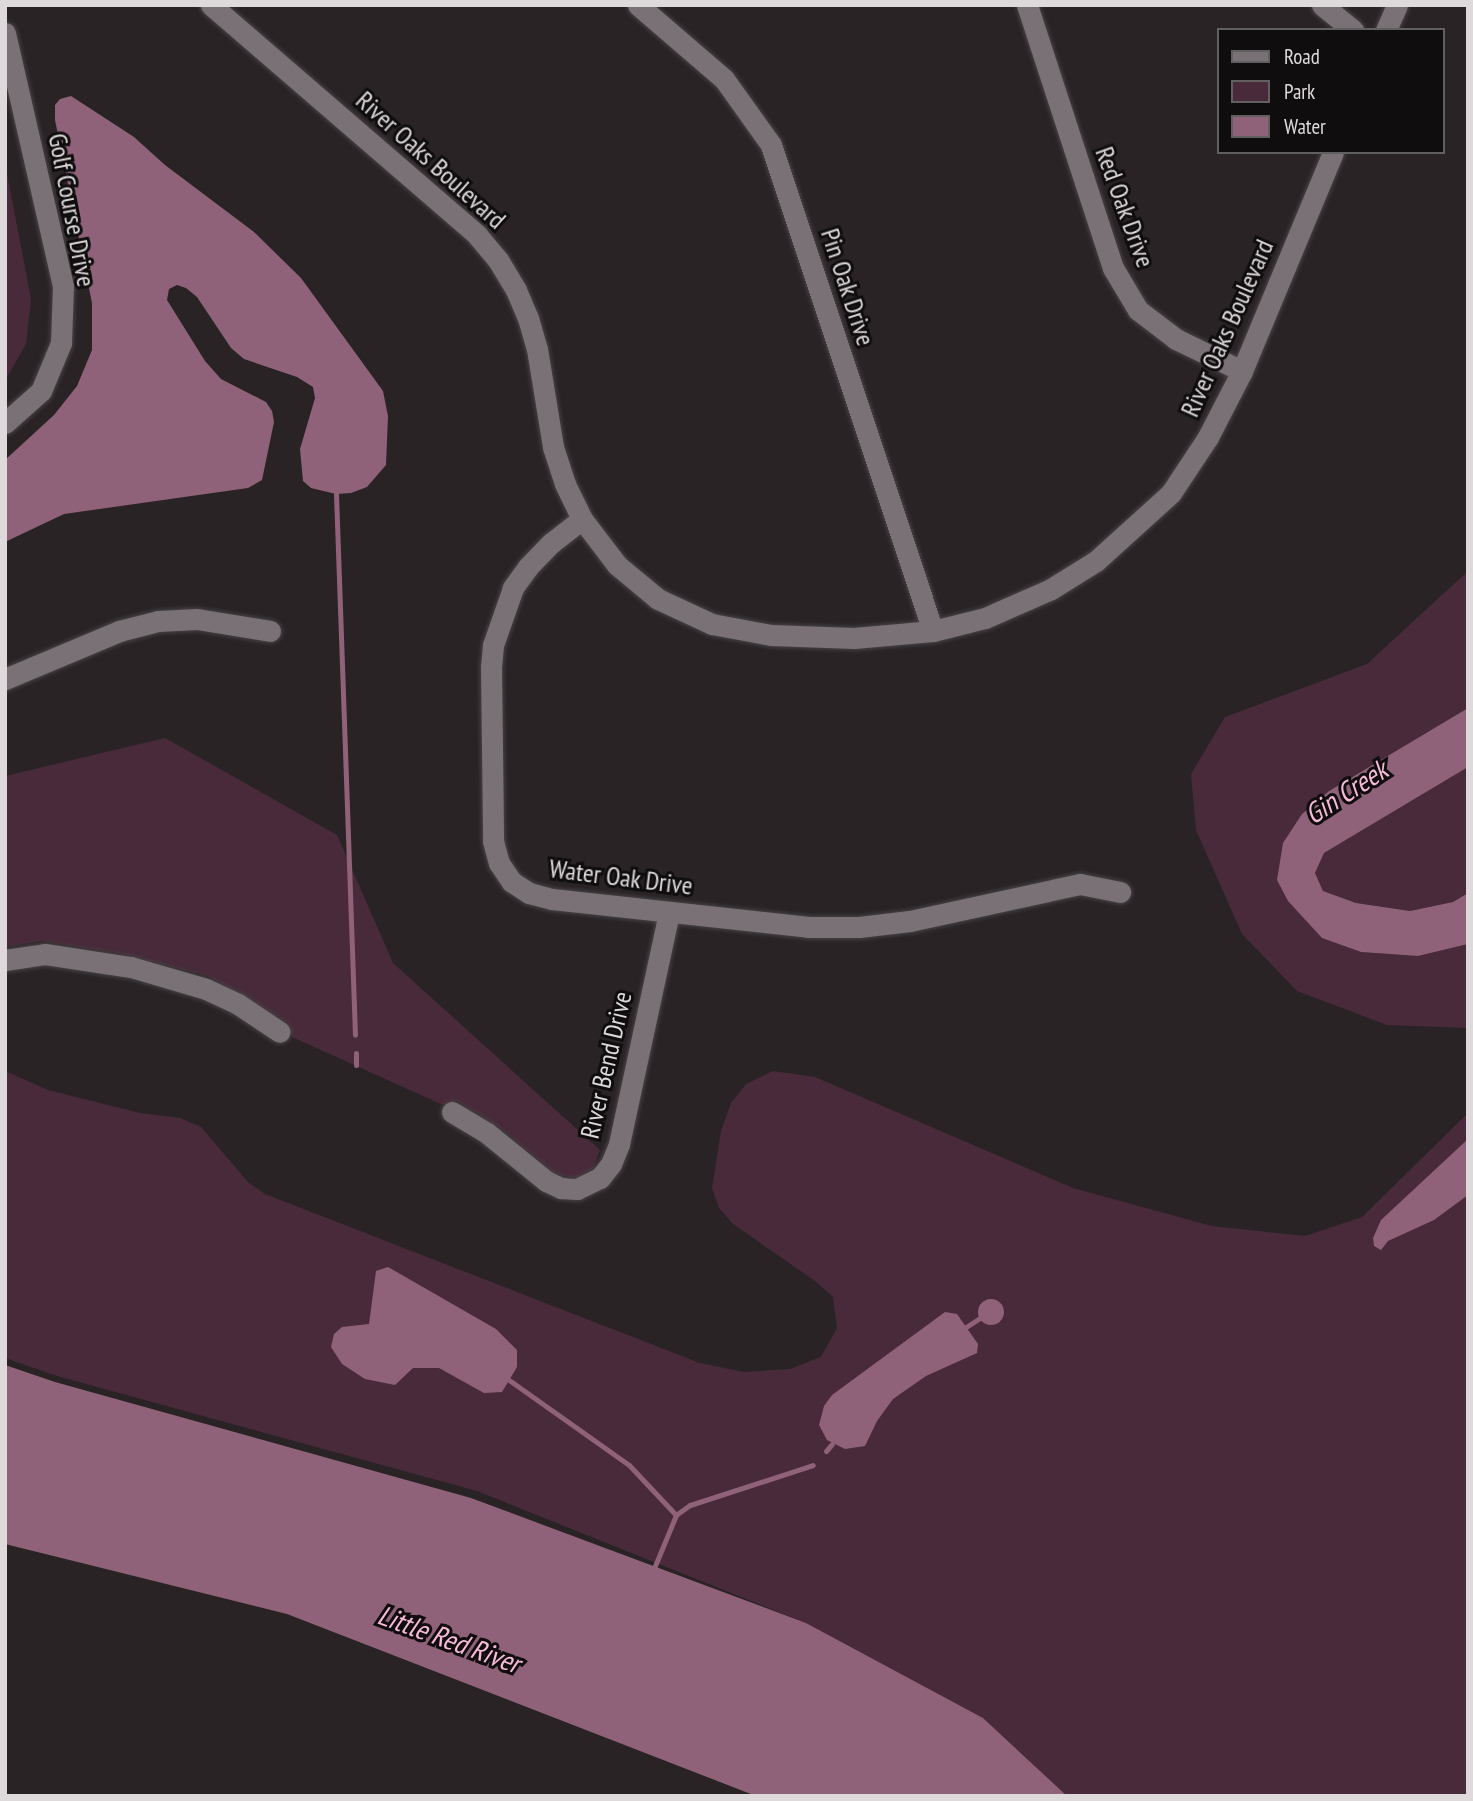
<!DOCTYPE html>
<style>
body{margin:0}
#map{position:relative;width:1473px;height:1801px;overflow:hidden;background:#292326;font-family:"PT Sans Narrow",sans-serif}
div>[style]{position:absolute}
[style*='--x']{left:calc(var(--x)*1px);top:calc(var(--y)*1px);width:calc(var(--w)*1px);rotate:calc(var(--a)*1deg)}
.green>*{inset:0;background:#482a3a}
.water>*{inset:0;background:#906279}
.round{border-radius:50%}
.stream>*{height:5px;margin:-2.5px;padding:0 2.5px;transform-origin:2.5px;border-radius:2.5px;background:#906279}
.roads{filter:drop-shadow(0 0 2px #474244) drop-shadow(0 0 2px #474244)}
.minor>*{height:21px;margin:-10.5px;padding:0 10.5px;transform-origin:10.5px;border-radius:10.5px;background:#797175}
span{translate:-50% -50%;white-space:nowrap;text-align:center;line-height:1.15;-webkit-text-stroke:6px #100d0e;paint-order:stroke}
.street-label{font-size:26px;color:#dedadc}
.water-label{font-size:28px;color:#f7bad8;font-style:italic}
.frame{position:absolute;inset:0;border:7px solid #dedadc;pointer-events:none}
.legend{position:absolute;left:1217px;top:28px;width:228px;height:126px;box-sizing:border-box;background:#100d0e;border:2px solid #625f60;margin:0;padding:9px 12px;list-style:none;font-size:21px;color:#dedadc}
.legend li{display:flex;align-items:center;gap:14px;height:35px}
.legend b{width:35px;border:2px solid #625f60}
</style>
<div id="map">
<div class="green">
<i style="clip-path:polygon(5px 163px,31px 299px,26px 344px,5px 381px)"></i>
<i style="clip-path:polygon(1468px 571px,1468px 708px,1329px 791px,1302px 814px,1322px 938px,1361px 952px,1418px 956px,1468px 944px,1468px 1028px,1387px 1025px,1297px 991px,1242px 934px,1196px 830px,1191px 774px,1225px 717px,1367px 664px)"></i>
<i style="clip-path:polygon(165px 738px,337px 835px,393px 963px,600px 1150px,593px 1169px,575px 1179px,554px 1173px,496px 1125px,457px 1101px,443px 1105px,292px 1037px,287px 1022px,208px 976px,122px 954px,42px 941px,5px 947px,5px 776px)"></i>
<i style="clip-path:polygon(1468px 767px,1468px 893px,1453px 902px,1410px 911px,1356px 903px,1323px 891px,1315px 873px,1324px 853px)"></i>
<i style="clip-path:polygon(5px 1071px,48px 1090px,140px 1113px,180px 1118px,201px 1127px,248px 1182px,265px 1194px,700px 1363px,744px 1372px,790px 1369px,821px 1357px,837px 1328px,833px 1297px,815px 1281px,733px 1224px,719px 1208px,712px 1188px,721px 1131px,731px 1103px,746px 1084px,773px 1071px,815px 1077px,1073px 1188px,1212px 1226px,1305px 1236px,1362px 1217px,1468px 1113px,1468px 1796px,1067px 1796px,983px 1718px,806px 1623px,477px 1491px,57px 1376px,5px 1358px)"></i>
</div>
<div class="water">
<i style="clip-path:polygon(71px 96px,134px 137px,165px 165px,254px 232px,301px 278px,383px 391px,388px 416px,386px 465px,367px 487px,351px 493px,336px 494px,311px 488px,303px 481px,300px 449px,315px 398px,313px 387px,297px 377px,244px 359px,231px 348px,197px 297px,186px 288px,177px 285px,169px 289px,167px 300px,205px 361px,221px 379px,266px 402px,272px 411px,274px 422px,262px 480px,248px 488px,64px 514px,5px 542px,5px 460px,54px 415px,77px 386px,92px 350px,92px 303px,55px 120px,55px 105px,60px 99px)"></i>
<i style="clip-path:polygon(1468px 708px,1468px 767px,1324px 853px,1315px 873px,1323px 891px,1356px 903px,1410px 911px,1453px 902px,1468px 893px,1468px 944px,1418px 956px,1361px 952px,1322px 938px,1288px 901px,1277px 880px,1283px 843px,1302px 814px,1329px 791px)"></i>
<i style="clip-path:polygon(1468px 1139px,1468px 1195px,1434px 1220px,1388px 1241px,1381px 1250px,1374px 1246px,1373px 1238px,1381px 1220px)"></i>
<i style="clip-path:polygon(388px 1267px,496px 1329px,517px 1350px,517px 1367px,502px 1392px,484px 1393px,439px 1368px,413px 1368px,395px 1385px,365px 1379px,342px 1364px,331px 1347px,334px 1334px,342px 1327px,369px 1324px,376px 1271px)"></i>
<i class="round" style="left:978px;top:1299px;width:26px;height:26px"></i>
<i style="clip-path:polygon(945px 1312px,957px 1314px,978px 1344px,977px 1353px,926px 1376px,893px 1399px,877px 1421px,865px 1446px,845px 1449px,827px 1440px,819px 1425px,824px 1406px,832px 1395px)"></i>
<i style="clip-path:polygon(5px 1365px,55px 1382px,471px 1498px,806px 1623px,983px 1718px,1067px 1796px,756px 1796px,287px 1614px,5px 1544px)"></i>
</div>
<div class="stream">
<i style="--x:336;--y:494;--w:541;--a:87.99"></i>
<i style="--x:356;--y:1053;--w:12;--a:90"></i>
<i style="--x:966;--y:1327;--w:17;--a:-33"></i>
<i style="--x:509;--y:1380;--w:147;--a:35.3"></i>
<i style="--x:629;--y:1465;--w:69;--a:46.8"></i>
<i style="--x:826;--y:1451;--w:9;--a:-49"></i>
<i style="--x:652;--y:1573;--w:63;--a:-67.5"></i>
<i style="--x:676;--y:1515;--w:17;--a:-36"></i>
<i style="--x:690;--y:1505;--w:129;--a:-18"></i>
</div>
<div class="roads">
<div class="minor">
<i style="--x:211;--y:5;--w:352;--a:40.8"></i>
<i style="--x:477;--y:235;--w:33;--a:50"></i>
<i style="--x:498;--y:260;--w:35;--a:59"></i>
<i style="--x:516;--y:290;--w:30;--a:67"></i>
<i style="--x:528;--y:318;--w:32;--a:74"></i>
<i style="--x:537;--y:349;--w:99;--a:80.7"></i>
<i style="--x:553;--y:447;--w:39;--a:72"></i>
<i style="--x:565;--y:484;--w:39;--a:64"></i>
<i style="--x:582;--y:519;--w:58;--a:52.7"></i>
<i style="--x:617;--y:565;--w:53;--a:39.7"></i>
<i style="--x:658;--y:599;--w:60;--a:24.8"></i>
<i style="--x:712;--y:624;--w:60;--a:10.6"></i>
<i style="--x:771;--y:635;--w:83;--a:2.1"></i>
<i style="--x:854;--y:638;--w:79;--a:-5.1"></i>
<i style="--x:933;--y:631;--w:54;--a:-14"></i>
<i style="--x:985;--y:618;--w:72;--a:-23.7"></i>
<i style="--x:1051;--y:589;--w:53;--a:-31.9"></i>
<i style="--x:1096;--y:561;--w:101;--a:-42.2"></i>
<i style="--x:1171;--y:493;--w:67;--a:-56.5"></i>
<i style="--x:1208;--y:437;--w:74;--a:-62.7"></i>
<i style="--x:1242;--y:371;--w:237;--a:-67.4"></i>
<i style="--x:638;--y:5;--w:113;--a:40.7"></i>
<i style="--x:724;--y:79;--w:81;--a:54.5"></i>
<i style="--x:771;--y:145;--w:512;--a:71.57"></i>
<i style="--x:1027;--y:5;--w:277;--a:71.9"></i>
<i style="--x:1113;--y:268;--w:49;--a:59.2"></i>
<i style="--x:1138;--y:310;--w:48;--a:37.3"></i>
<i style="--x:1176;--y:339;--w:73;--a:25.9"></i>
<i style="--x:1322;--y:5;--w:40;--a:39"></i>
<i style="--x:1386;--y:30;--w:27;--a:-66"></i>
<i style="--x:5;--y:33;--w:260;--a:77.1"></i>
<i style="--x:63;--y:286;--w:57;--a:92"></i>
<i style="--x:61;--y:343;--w:52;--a:112.6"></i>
<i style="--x:41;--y:391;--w:48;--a:138.4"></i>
<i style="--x:582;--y:519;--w:39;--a:142"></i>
<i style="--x:551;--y:543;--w:33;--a:134"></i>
<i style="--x:528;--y:567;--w:26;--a:126"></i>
<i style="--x:513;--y:588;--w:60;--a:109.3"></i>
<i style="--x:493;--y:645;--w:22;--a:95"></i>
<i style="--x:491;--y:667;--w:174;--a:89.3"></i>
<i style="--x:493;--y:841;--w:23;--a:75"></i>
<i style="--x:499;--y:863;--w:23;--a:56"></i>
<i style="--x:512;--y:882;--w:20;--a:33"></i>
<i style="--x:529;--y:893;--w:24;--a:15"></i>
<i style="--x:552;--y:899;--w:258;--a:6.2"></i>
<i style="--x:808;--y:927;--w:51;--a:0"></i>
<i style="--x:859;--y:927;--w:51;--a:-6.7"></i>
<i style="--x:910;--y:921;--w:174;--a:-12.3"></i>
<i style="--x:1080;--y:884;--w:41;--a:11.3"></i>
<i style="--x:5;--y:679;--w:124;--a:-22.8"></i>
<i style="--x:119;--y:631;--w:40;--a:-14.4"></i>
<i style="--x:158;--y:621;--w:39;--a:-3"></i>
<i style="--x:197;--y:619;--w:74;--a:9.3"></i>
<i style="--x:5;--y:960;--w:40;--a:-8.5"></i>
<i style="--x:45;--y:954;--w:87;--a:8.6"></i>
<i style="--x:131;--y:967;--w:78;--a:16.3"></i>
<i style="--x:206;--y:989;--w:35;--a:25"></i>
<i style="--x:238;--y:1004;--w:50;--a:33.7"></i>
<i style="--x:452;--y:1112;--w:41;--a:31"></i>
<i style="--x:487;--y:1133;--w:76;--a:39.1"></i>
<i style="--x:546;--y:1181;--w:17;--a:25"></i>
<i style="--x:561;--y:1188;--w:16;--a:4"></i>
<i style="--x:577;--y:1189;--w:25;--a:-26"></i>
<i style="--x:600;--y:1178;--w:18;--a:-52"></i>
<i style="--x:611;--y:1164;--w:22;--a:-68"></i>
<i style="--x:619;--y:1144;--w:237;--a:-77.8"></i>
</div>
</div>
<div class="street-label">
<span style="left:431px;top:160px;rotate:42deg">River Oaks Boulevard</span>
<span style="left:1125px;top:207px;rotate:70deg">Red Oak Drive</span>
<span style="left:72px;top:210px;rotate:79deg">Golf Course Drive</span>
<span style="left:848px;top:287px;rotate:72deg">Pin Oak Drive</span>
<span style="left:1227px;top:328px;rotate:-66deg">River Oaks Boulevard</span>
<span style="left:621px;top:877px;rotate:7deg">Water Oak Drive</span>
<span style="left:606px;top:1065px;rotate:-77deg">River Bend Drive</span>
</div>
<div class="water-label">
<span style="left:1346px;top:792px;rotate:-33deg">Gin Creek</span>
<span style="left:449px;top:1639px;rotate:20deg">Little Red River</span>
</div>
<div class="frame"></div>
<ul class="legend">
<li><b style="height:9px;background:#797175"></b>Road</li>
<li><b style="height:19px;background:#482a3a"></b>Park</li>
<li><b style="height:19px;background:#906279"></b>Water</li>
</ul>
</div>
